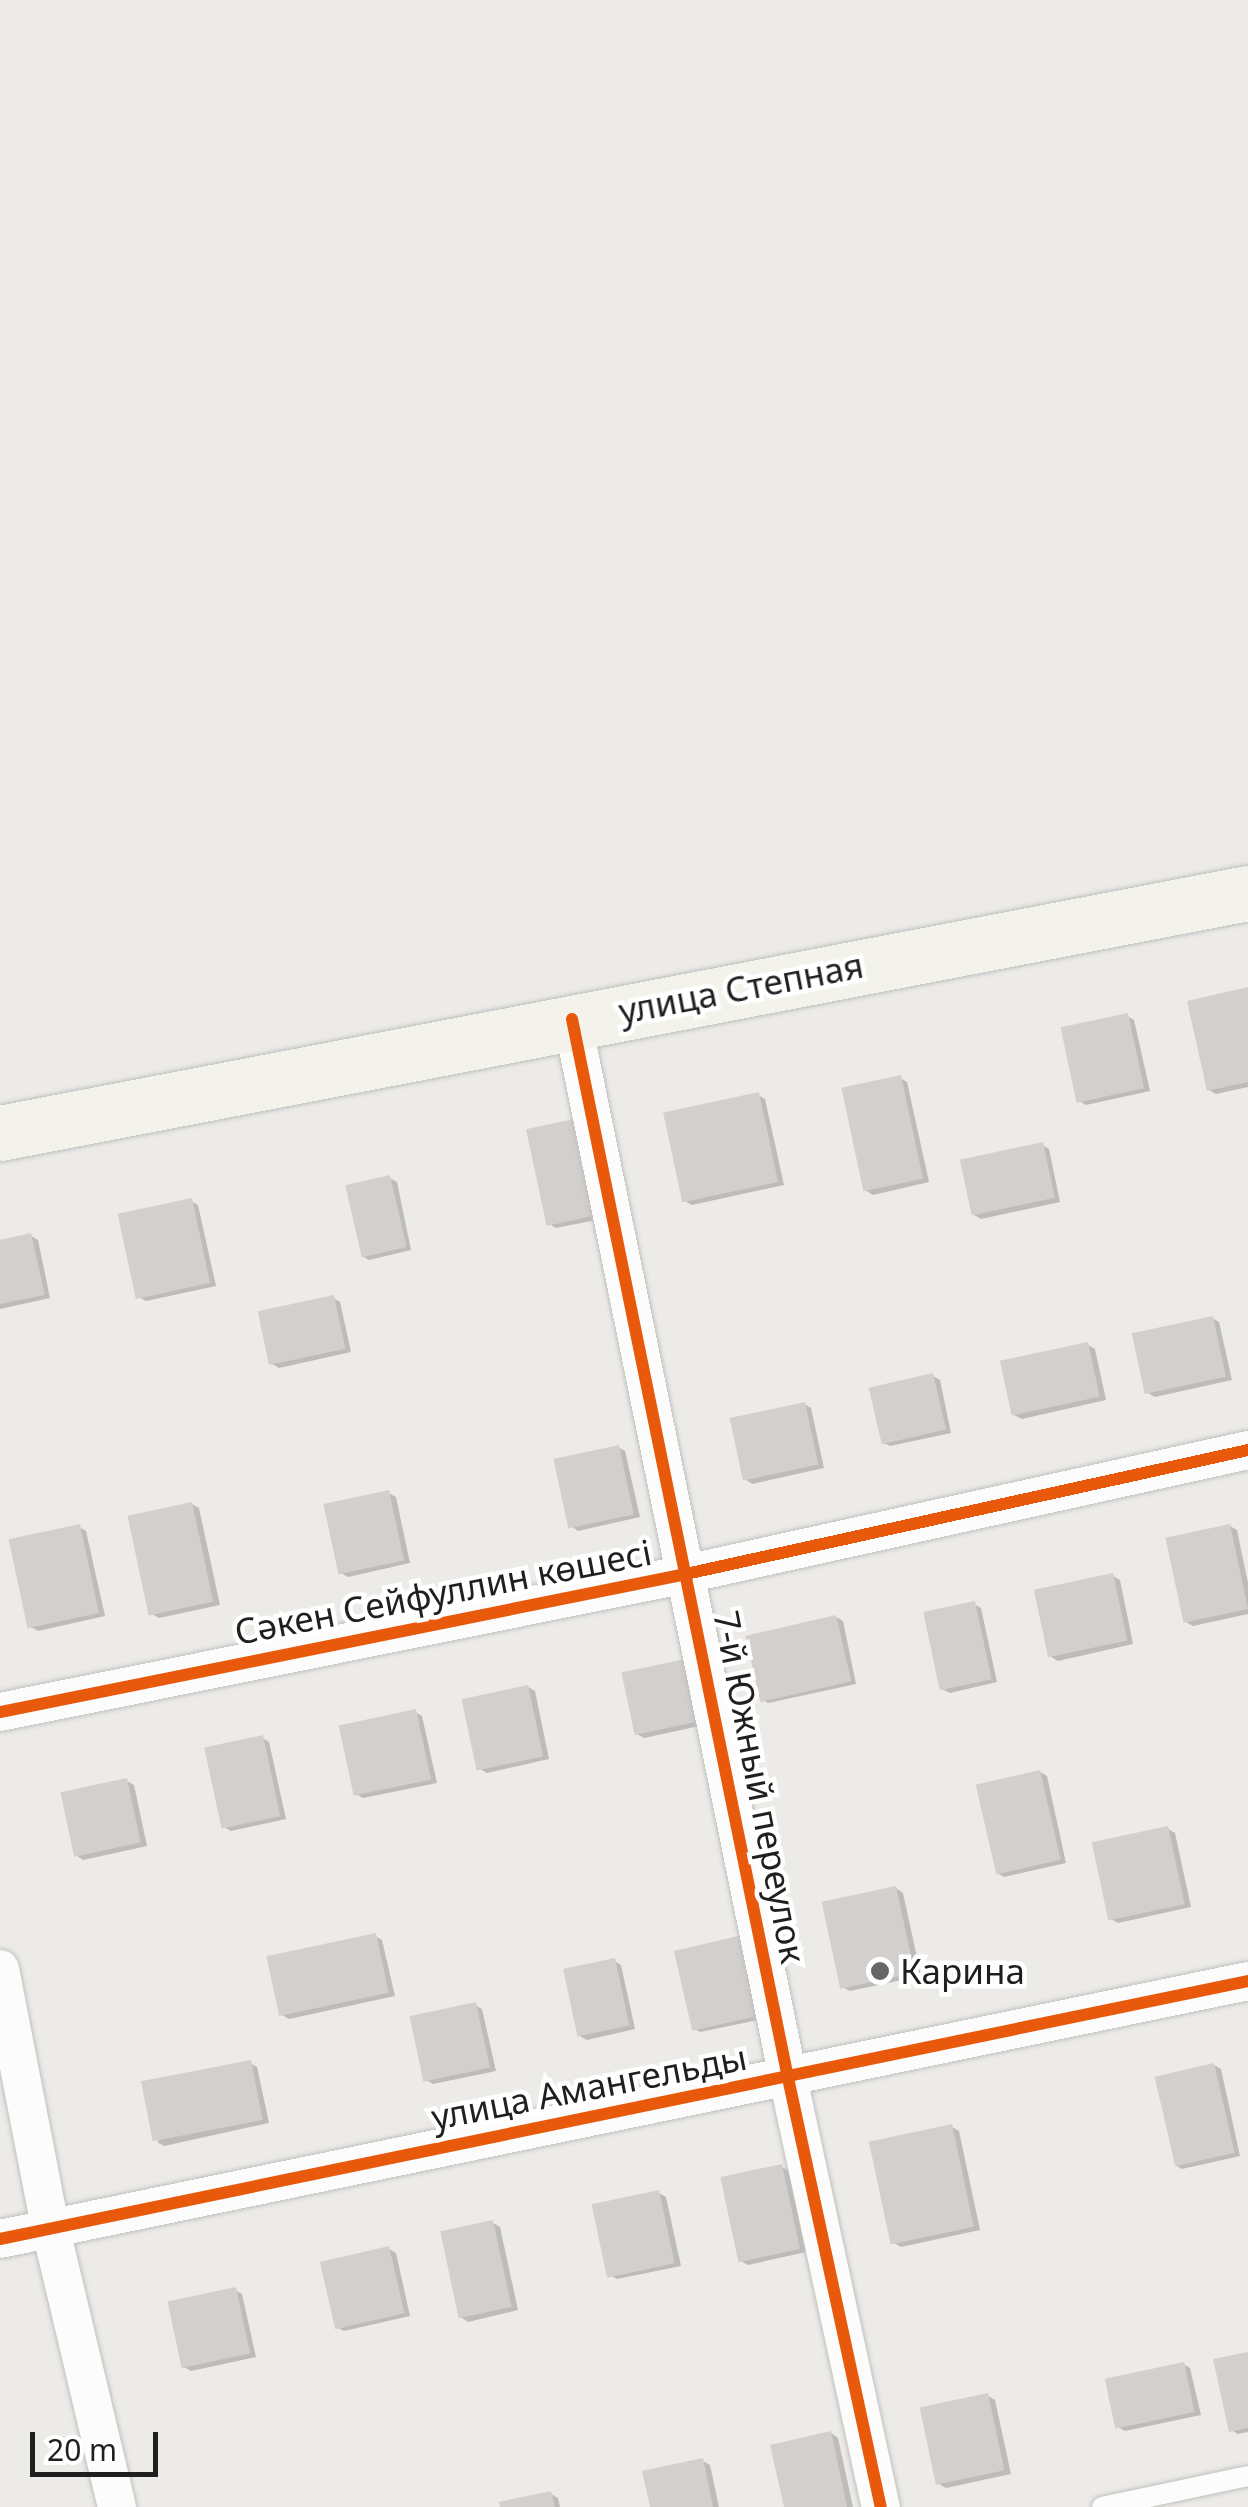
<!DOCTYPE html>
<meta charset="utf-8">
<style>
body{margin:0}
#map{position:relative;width:1248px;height:2507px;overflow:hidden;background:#edebe8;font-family:"Noto Sans",sans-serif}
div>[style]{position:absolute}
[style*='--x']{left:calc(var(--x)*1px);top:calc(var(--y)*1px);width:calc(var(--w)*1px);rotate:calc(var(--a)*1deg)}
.shadow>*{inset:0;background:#0003}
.building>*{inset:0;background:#d2cfcd;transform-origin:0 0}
.roads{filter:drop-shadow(0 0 2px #c0c0be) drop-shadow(0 0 2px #c0c0be)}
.lane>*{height:20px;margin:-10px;padding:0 10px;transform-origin:10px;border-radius:10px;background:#fcfcfc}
.street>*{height:38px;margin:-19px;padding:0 19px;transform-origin:19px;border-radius:19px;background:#fcfcfc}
.secondary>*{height:55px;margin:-27.5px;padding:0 27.5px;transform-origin:27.5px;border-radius:27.5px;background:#f3f2eb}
.cycleway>*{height:12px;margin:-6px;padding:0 6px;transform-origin:6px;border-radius:6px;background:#e8590c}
.dots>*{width:28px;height:28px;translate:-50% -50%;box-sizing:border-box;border:5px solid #fff;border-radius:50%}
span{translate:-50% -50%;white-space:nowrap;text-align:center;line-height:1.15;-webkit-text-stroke:9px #fff;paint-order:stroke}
.street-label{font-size:35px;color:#1f1f1f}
.poi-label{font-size:35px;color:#1f1f1f}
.left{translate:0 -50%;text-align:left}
.scale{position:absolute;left:30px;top:2432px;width:128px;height:45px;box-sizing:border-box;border:5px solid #1f1f1f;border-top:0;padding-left:12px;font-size:30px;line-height:35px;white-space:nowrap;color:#1f1f1f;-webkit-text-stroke:8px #fff;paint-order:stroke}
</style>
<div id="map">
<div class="shadow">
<i style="clip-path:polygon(1248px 990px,1248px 1087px,1216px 1094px,1209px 1090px)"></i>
<i style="clip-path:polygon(1127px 1016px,1134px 1020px,1150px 1091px,1086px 1105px,1079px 1101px)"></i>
<i style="clip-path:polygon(900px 1078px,907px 1082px,929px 1182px,873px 1195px,865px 1190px)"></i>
<i style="clip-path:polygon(758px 1095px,765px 1099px,784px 1185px,692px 1205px,685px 1201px)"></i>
<i style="clip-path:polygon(529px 1131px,601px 1219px,556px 1228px,549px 1224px)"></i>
<i style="clip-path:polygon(1042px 1145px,1049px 1149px,1060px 1202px,981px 1219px,974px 1215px)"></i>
<i style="clip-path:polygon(390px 1178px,397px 1182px,411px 1250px,369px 1260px,362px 1256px)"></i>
<i style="clip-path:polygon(191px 1201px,198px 1205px,216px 1286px,146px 1301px,139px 1297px)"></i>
<i style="clip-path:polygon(31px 1236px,38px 1240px,50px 1298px,0 1309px,0 1242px)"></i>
<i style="clip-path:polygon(333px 1298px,340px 1302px,351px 1352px,279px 1368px,272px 1364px)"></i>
<i style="clip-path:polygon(1212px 1318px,1219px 1322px,1232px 1380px,1155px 1397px,1148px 1393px)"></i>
<i style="clip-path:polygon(1088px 1345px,1095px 1349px,1106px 1400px,1022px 1419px,1014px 1415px)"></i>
<i style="clip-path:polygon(933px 1376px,940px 1380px,951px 1433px,890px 1446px,882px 1442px)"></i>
<i style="clip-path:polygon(804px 1404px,811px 1408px,824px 1468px,752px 1484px,745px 1479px)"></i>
<i style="clip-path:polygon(618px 1447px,625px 1451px,640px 1517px,578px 1531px,571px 1526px)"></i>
<i style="clip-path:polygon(389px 1493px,396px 1497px,410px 1563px,348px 1577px,341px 1573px)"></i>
<i style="clip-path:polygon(192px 1504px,199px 1508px,220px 1605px,159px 1618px,152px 1614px)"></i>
<i style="clip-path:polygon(1230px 1526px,1237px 1530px,1248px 1583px,1248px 1614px,1193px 1626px,1186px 1622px)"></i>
<i style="clip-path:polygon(79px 1527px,86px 1531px,105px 1616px,38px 1631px,31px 1627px)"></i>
<i style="clip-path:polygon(1113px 1576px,1120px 1580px,1133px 1644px,1058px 1661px,1051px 1657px)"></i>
<i style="clip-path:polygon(974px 1604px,981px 1608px,997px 1682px,950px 1693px,942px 1689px)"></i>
<i style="clip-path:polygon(836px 1617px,843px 1621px,856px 1684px,768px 1703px,761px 1699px)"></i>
<i style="clip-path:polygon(684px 1661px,704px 1725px,644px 1738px,637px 1734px)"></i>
<i style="clip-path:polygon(528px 1687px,535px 1691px,549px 1759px,487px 1773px,480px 1769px)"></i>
<i style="clip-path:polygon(415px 1712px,422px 1716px,437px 1783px,363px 1798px,356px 1794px)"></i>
<i style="clip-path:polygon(262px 1738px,269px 1742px,286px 1819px,231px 1831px,224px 1827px)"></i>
<i style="clip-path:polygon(1040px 1772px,1047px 1776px,1066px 1863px,1004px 1877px,997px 1873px)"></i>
<i style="clip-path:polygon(127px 1781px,134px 1785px,147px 1846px,83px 1860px,76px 1855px)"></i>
<i style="clip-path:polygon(1168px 1829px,1175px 1833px,1191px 1907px,1118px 1923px,1111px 1919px)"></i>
<i style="clip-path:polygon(896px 1888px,903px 1893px,921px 1976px,850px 1991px,842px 1987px)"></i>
<i style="clip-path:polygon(375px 1936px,382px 1940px,395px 1996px,289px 2019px,282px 2015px)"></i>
<i style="clip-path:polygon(743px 1938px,767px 2018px,700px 2032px,693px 2028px)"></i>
<i style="clip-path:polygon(614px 1961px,621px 1965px,635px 2029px,587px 2040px,580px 2036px)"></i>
<i style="clip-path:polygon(475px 2005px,482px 2009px,496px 2071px,433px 2084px,426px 2080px)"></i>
<i style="clip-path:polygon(250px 2063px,257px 2067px,269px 2123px,164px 2146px,157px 2142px)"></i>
<i style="clip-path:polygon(1214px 2065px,1221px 2069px,1240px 2156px,1182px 2169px,1175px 2165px)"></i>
<i style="clip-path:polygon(952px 2127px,959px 2131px,980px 2230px,901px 2247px,894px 2243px)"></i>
<i style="clip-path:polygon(782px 2167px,789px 2171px,806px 2252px,748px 2265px,741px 2261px)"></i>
<i style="clip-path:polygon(659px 2193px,666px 2197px,681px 2266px,617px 2279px,610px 2275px)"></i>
<i style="clip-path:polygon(493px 2223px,500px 2227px,518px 2310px,468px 2322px,461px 2317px)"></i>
<i style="clip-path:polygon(389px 2249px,396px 2253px,410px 2316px,344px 2331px,337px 2327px)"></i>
<i style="clip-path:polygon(235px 2290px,242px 2294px,256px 2357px,191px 2371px,184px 2367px)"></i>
<i style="clip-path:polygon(1248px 2354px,1248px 2432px,1238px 2434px,1231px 2430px)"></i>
<i style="clip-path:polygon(1183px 2364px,1190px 2368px,1201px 2415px,1125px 2431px,1118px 2427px)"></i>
<i style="clip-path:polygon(988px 2396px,995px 2400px,1011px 2474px,946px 2488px,939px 2484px)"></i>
<i style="clip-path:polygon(831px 2433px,838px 2438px,853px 2507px,786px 2507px)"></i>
<i style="clip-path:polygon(703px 2461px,710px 2465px,719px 2507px,652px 2507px)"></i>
<i style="clip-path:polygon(551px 2494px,558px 2498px,560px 2507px,503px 2507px)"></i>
</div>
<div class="building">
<i style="clip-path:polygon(1248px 987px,1248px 1082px,1207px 1091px,1187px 1001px)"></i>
<i style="left:1128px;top:1013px;width:77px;height:69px;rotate:78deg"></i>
<i style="left:901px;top:1075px;width:106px;height:61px;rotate:78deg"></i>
<i style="left:759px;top:1092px;width:92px;height:98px;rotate:78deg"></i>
<i style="left:574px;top:1119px;width:99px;height:49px;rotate:78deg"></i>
<i style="left:1043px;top:1142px;width:57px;height:85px;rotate:78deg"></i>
<i style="left:390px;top:1175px;width:74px;height:46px;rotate:77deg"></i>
<i style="left:192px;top:1198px;width:87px;height:76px;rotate:78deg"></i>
<i style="clip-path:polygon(31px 1233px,45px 1295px,0 1304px,0 1240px)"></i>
<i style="left:334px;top:1295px;width:55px;height:78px;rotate:78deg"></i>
<i style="left:1213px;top:1316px;width:62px;height:83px;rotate:78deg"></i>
<i style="left:1088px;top:1342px;width:56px;height:90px;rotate:78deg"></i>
<i style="left:933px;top:1373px;width:58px;height:66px;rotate:77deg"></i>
<i style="left:805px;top:1402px;width:64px;height:77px;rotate:78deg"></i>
<i style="left:619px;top:1445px;width:71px;height:67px;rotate:78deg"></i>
<i style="left:389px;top:1490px;width:72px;height:67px;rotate:78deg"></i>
<i style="left:192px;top:1502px;width:102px;height:66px;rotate:78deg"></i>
<i style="left:80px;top:1524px;width:91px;height:73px;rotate:78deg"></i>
<i style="left:1230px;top:1524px;width:87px;height:66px;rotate:78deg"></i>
<i style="left:1113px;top:1573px;width:69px;height:81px;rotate:78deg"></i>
<i style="left:975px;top:1601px;width:80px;height:53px;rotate:78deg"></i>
<i style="left:836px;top:1615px;width:68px;height:93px;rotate:77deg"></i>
<i style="left:685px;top:1659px;width:64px;height:65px;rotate:78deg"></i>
<i style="left:528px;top:1685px;width:73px;height:68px;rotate:78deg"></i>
<i style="left:416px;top:1709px;width:72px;height:79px;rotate:78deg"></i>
<i style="left:263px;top:1735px;width:83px;height:60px;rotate:78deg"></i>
<i style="left:1040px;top:1770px;width:92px;height:66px;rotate:77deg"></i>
<i style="left:127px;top:1778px;width:66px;height:68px;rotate:78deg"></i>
<i style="left:1168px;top:1826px;width:80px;height:78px;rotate:78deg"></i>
<i style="left:896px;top:1886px;width:89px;height:76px;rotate:78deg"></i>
<i style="left:376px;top:1933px;width:61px;height:112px;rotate:78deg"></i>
<i style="left:743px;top:1935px;width:82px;height:71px;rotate:77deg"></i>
<i style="left:615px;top:1958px;width:69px;height:53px;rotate:78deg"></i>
<i style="left:476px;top:2002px;width:67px;height:68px;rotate:78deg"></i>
<i style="left:251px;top:2060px;width:61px;height:112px;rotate:79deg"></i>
<i style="left:1214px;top:2063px;width:92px;height:61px;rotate:77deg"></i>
<i style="left:952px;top:2124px;width:105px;height:85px;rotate:78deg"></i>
<i style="left:782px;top:2164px;width:87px;height:63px;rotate:78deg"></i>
<i style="left:659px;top:2190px;width:75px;height:69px;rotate:78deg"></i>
<i style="left:493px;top:2220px;width:89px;height:54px;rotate:78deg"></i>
<i style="left:389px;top:2246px;width:69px;height:71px;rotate:77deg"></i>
<i style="left:236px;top:2287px;width:68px;height:70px;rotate:78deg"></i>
<i style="clip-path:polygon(1248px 2352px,1248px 2428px,1229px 2432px,1213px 2359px)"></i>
<i style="left:1184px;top:2362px;width:51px;height:81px;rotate:78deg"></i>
<i style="left:988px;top:2393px;width:79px;height:70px;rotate:78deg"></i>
<i style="clip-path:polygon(831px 2431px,847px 2507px,784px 2507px,770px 2445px)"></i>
<i style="clip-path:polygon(703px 2458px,713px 2507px,650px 2507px,642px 2471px)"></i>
<i style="clip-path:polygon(551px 2491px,555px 2507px,500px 2507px,499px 2502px)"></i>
</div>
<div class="roads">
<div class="lane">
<i style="--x:1102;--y:2507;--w:149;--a:-12"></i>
</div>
<div class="street">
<i style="--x:572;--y:1019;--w:1081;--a:78.47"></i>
<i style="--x:788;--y:2078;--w:439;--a:77.8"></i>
<i style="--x:0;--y:1712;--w:700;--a:-11.37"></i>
<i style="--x:686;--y:1574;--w:576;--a:-12.44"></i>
<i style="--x:0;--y:1969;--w:262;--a:79"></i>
<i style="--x:50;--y:2226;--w:289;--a:76.6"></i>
<i style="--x:0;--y:2239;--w:1274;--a:-11.68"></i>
</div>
<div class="secondary">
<i style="--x:0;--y:1133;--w:1271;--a:-10.89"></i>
</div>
</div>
<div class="cycleway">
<i style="--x:572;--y:1019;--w:1081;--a:78.47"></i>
<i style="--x:788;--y:2078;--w:439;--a:77.8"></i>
<i style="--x:0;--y:1712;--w:700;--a:-11.37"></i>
<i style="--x:686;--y:1574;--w:576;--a:-12.44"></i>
<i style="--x:0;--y:2239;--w:1274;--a:-11.68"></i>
</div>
<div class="dots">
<i style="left:880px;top:1971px;background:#676665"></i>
</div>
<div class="street-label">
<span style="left:741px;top:988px;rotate:-11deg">улица Степная</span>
<span style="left:443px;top:1592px;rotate:-11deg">Сәкен Сейфуллин көшесі</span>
<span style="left:760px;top:1787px;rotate:79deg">7-й Южный переулок</span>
<span style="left:589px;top:2087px;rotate:-11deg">улица Амангельды</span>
</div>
<div class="poi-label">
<span class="left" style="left:900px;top:1971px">Карина</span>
</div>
<div class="scale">20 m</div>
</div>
